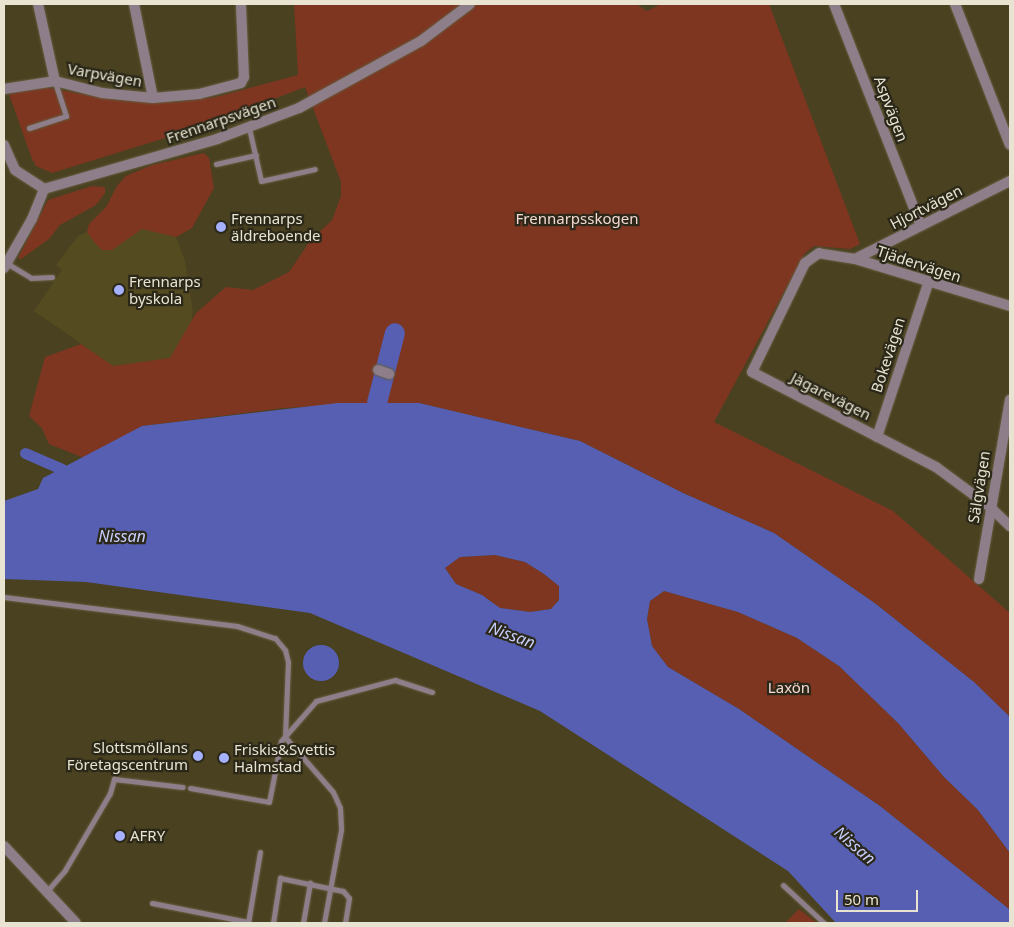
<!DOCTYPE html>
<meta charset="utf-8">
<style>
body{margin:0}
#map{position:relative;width:1014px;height:927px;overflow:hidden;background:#494120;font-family:"Noto Sans",sans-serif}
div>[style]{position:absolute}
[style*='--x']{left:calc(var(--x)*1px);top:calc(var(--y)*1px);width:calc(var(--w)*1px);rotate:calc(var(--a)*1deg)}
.built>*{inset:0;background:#554b21}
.green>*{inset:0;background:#7e3621}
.water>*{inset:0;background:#575fb2}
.round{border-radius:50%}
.canal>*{height:11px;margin:-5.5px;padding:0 5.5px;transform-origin:5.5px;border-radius:5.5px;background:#575fb2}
.river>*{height:20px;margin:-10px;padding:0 10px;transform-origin:10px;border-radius:10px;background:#575fb2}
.roads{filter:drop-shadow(0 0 1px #665e40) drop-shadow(0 0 1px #665e40)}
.service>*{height:5px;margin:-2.5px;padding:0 2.5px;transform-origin:2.5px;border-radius:2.5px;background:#8d7e89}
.minor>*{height:10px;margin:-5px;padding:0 5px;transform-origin:5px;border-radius:5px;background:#8d7e89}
.tertiary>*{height:10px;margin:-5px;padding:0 5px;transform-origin:5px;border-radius:5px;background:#8d7e89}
.dots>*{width:14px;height:14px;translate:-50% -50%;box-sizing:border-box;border:2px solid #2b2819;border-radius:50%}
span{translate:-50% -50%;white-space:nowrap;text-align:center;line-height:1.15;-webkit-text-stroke:4.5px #2b2819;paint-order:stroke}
.street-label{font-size:15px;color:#e8e4d1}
.poi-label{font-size:15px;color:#e8e4d1}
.left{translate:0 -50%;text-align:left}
.right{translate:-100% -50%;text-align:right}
.park-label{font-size:15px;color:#f4d9d1}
.water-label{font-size:16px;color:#c6cefc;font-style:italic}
.frame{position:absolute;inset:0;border:5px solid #e8e4d1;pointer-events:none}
.scale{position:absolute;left:836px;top:890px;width:82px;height:22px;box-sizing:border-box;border:2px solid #e8e4d1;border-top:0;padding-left:6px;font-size:15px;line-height:18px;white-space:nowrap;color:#e8e4d1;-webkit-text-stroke:4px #2b2819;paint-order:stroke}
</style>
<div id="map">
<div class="built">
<i style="clip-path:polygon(142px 229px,176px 237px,185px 261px,193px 312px,190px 327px,170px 358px,113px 366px,34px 311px,62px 270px,56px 265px,78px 236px,87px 232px,94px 242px,112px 250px)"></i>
</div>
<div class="green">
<i style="clip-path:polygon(294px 4px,636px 4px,647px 11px,661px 4px,769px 4px,860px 244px,850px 249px,814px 246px,805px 253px,714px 422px,893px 511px,1010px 613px,1010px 717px,974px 682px,876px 604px,774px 533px,683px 493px,580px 441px,419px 403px,377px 403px,284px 408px,142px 426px,84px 458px,49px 444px,42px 428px,29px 416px,45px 357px,81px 344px,113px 366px,170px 358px,196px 313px,226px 287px,253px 290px,289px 272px,310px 241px,332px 220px,341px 196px,341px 182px,305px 87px,204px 126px,52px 173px,36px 166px,32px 159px,9px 94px,42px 87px,117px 100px,177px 102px,216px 97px,298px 75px)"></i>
<i style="clip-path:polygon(204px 153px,209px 158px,214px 188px,192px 228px,176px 237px,142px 229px,112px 250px,102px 250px,94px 242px,87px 232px,89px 224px,106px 207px,117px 186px,126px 176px,152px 165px)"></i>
<i style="clip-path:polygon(92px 186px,105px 187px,105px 193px,96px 205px,60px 225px,49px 239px,21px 259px,18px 258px,48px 200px)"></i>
<i style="clip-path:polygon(495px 555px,525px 562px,544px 574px,559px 586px,559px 600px,551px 609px,530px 612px,500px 608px,482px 595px,456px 584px,445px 568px,460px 557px)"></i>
<i style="clip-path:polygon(664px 591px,738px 612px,797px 638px,839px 666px,898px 723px,944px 777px,978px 810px,1010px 853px,1010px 910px,880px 806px,739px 709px,668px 667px,652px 646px,647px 619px,650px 601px)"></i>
<i style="clip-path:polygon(799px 909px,817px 923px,785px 923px)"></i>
</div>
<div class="water">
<i style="clip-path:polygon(evenodd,338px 403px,419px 403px,580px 441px,683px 493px,774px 533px,876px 604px,974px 682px,1010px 717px,1010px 853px,978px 810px,944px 777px,898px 723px,839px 666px,797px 638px,738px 612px,664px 591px,650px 601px,647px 619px,652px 646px,668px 667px,739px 709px,880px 806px,1009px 909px,1010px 923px,836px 923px,788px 871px,540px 711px,310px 613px,86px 582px,4px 579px,4px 501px,38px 489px,43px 478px,142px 426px,338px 403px,495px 555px,525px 562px,544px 574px,559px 586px,559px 600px,551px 609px,530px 612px,500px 608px,482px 595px,456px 584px,445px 568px,460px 557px,495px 555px)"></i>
<i class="round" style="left:303px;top:645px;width:36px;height:36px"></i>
</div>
<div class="canal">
<i style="--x:25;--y:453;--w:40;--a:23.4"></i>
</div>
<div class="river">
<i style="--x:377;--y:403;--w:72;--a:-75.6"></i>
</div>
<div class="roads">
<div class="service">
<i style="--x:29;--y:128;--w:39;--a:-18"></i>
<i style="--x:66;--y:116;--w:36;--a:-108"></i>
<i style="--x:249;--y:128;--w:54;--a:77.2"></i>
<i style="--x:261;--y:181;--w:55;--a:-12.5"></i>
<i style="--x:216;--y:164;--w:41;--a:-12.7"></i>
<i style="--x:8;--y:264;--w:27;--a:31"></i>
<i style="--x:31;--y:278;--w:21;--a:-3"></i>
<i style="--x:4;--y:597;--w:235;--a:7.1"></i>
<i style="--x:237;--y:626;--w:40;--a:18"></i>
<i style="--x:275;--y:638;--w:16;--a:50"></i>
<i style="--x:285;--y:650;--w:12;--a:76"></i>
<i style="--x:288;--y:662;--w:75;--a:92.3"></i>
<i style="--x:285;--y:737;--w:73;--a:48.9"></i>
<i style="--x:333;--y:792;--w:17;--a:66"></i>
<i style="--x:340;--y:808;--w:22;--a:87"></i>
<i style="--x:341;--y:830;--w:95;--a:100.4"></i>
<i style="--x:190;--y:788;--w:80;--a:10"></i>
<i style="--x:269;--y:802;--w:62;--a:-78.9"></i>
<i style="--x:281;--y:741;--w:53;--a:-48.8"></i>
<i style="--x:316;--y:701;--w:82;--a:-14.9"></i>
<i style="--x:395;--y:680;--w:39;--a:18"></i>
<i style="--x:783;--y:885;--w:56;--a:42.8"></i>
<i style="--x:47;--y:891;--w:28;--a:-49"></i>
<i style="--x:65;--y:870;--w:89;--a:-59.7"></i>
<i style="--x:110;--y:793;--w:15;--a:-74"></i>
<i style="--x:114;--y:779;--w:69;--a:6.6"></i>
<i style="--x:152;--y:903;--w:98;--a:11.2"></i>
<i style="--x:248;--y:923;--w:72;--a:-80.4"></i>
<i style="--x:273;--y:923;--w:46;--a:-81.2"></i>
<i style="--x:280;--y:878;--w:64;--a:11.7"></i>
<i style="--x:343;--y:891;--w:9;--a:49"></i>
<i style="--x:349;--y:898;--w:25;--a:99"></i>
<i style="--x:303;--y:923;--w:41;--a:-80.1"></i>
</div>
<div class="minor">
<i style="--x:38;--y:4;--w:79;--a:77.6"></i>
<i style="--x:134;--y:4;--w:96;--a:78.6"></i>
<i style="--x:834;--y:4;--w:238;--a:68.6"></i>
<i style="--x:955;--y:4;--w:151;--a:68.7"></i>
<i style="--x:4;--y:89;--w:52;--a:-8.9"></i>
<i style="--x:55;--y:81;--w:49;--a:14.3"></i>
<i style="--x:102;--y:93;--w:51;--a:5.6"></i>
<i style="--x:153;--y:98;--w:46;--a:-5"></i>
<i style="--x:199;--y:94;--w:43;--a:-14.7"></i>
<i style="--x:241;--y:83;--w:7;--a:-63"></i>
<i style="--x:244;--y:77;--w:73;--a:-92.4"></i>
<i style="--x:4;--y:145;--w:27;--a:66"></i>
<i style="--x:15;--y:170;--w:35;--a:33"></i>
<i style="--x:855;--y:259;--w:174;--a:-26.7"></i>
<i style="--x:1010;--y:306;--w:162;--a:-163.1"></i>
<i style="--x:855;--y:259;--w:36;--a:-171"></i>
<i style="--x:819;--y:253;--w:17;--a:144"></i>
<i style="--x:805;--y:263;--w:121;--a:115.9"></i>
<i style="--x:752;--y:372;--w:207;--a:27.3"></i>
<i style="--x:936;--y:467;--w:67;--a:36.5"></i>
<i style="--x:990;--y:507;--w:28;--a:44"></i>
<i style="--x:378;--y:370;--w:12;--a:20"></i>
<i style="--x:877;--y:437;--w:161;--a:-71.6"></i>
<i style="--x:979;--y:579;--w:182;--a:-80.2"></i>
<i style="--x:4;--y:846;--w:105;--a:46.9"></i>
</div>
<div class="tertiary">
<i style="--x:4;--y:268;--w:56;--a:-60.3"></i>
<i style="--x:32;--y:219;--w:32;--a:-68"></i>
<i style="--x:44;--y:189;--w:180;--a:-16.1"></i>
<i style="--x:217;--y:139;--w:88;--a:-20.7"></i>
<i style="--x:299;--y:108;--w:139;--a:-28.8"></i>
<i style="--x:421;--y:41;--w:61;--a:-37.1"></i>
</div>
</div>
<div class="dots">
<i style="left:221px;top:227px;background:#a5b1fc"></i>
<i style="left:119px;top:290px;background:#a5b1fc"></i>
<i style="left:198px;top:756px;background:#a5b1fc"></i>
<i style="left:224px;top:758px;background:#a5b1fc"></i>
<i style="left:120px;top:836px;background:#a5b1fc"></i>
</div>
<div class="street-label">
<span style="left:105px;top:75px;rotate:10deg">Varpvägen</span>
<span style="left:891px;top:109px;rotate:69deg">Aspvägen</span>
<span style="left:221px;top:120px;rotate:-19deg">Frennarpsvägen</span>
<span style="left:926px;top:207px;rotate:-27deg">Hjortvägen</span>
<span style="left:919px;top:264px;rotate:18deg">Tjädervägen</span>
<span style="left:888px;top:355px;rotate:-72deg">Bokevägen</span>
<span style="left:831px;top:396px;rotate:27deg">Jägarevägen</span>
<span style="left:979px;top:487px;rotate:-81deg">Sälgvägen</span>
</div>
<div class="poi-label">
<span class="left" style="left:231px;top:227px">Frennarps<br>äldreboende</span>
<span class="left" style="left:129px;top:290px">Frennarps<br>byskola</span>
<span class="right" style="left:188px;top:756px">Slottsmöllans<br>Företagscentrum</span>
<span class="left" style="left:234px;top:758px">Friskis&amp;Svettis<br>Halmstad</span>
<span class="left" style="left:130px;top:836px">AFRY</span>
</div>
<div class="park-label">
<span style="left:577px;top:219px">Frennarpsskogen</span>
<span style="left:789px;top:688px">Laxön</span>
</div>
<div class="water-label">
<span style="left:122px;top:536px">Nissan</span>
<span style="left:512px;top:635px;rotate:20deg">Nissan</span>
<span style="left:855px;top:845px;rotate:41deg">Nissan</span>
</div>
<div class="frame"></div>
<div class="scale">50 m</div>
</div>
